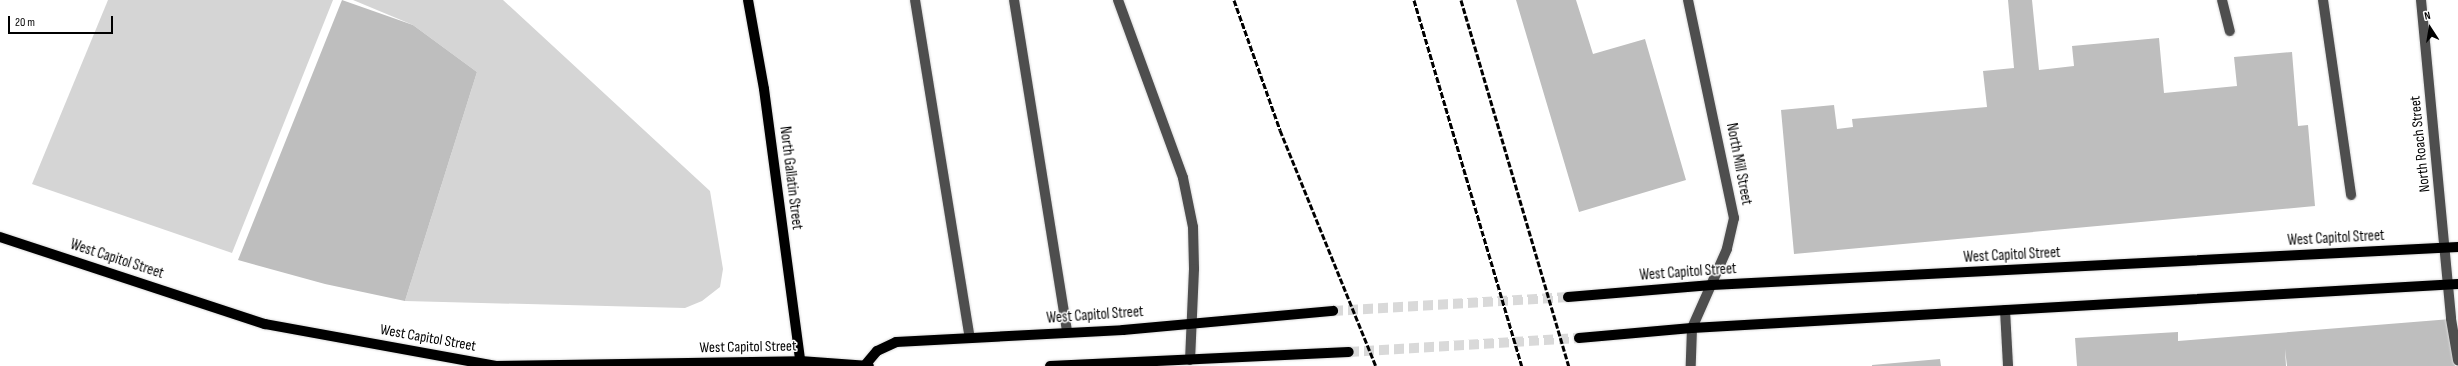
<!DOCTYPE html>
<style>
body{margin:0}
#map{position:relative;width:2458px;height:366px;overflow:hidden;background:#fff;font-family:"Sofia Sans Condensed",sans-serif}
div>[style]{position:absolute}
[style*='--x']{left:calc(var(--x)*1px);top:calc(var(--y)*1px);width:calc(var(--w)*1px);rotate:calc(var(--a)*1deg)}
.green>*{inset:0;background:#d5d5d5}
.building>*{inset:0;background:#bebebe}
.major-tunnel>*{height:10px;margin-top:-5px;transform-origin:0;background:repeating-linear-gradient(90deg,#d9d9d9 0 10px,transparent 0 15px)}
.roads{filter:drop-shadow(0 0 1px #dbdbdb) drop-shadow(0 0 1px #dbdbdb)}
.minor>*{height:10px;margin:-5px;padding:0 5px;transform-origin:5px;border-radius:5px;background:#4e4e4e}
.major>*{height:10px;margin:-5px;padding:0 5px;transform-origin:5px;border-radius:5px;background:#000}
.rail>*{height:3px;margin-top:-1.5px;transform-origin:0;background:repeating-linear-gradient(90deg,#000 0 6px,transparent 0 8px)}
span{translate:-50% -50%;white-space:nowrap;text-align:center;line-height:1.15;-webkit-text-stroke:3px #fff;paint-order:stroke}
.street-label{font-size:15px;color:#000}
.north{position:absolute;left:2410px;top:8px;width:40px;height:40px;-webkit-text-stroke:3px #fff;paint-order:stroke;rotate:348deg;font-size:11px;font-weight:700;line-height:16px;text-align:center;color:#000}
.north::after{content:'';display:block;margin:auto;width:14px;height:18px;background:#000;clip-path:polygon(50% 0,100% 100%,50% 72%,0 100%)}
.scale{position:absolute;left:8px;top:16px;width:105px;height:18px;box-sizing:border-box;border:2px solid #000;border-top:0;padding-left:5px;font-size:12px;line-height:14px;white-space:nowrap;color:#000;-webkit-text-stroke:3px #fff;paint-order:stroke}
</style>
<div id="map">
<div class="green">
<i style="clip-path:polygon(108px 0,333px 0,232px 253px,32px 184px)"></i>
<i style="clip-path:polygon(353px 0,503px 0,710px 191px,723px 269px,720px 287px,702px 301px,685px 308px,405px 301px,477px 72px,413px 25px)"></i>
</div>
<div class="building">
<i style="clip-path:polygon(342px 0,413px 25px,477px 72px,405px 301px,325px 284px,238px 260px)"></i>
<i style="clip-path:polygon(1516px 0,1576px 0,1593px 54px,1645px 39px,1686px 180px,1579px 212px)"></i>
<i style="clip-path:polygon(2008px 0,2032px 0,2039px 70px,2074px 66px,2072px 46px,2159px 38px,2164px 93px,2237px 86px,2234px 57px,2292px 52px,2298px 126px,2308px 125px,2315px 206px,1794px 254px,1781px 110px,1834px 105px,1837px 129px,1853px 127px,1852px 119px,1987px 107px,1983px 71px,2014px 68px)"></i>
<i style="clip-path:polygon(2451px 319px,2455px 366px,2287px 366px,2285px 349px,2286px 366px,2077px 366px,2075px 338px,2178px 332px,2178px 341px)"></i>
<i style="clip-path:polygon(1940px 359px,1941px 366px,1872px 366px,1872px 365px)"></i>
</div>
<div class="major-tunnel">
<i style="--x:1333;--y:311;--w:235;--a:-3.4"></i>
<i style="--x:1349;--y:352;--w:230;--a:-3.5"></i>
</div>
<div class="roads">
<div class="minor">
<i style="--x:915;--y:0;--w:342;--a:80.8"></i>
<i style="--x:1014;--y:0;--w:336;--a:80.9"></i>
<i style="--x:1118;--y:0;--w:189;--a:69.9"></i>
<i style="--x:1183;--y:178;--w:50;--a:78.5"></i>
<i style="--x:1193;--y:227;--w:42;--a:88.6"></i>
<i style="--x:1194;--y:269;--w:91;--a:92.5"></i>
<i style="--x:1688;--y:0;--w:223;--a:78.1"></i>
<i style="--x:1734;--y:218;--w:32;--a:103"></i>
<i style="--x:1727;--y:249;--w:86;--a:113.9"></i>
<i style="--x:1692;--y:328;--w:38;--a:92"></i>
<i style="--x:2222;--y:0;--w:32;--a:76"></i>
<i style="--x:2323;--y:0;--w:197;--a:81.8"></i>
<i style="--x:2421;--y:0;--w:320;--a:84.6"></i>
<i style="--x:2451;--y:319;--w:42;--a:80.3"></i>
<i style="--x:2005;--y:310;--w:56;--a:86.9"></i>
</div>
<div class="major">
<i style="--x:748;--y:0;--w:90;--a:79.8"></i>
<i style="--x:764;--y:89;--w:279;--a:82.4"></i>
<i style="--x:0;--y:237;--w:279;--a:18.2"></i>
<i style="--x:265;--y:324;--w:234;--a:10.3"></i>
<i style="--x:495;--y:366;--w:305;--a:-0.9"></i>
<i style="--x:800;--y:361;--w:69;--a:4.1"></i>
<i style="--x:1568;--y:297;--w:144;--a:-4.8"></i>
<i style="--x:1712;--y:285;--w:747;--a:-2.92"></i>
<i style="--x:1579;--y:338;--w:113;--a:-5.1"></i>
<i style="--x:1692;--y:328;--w:767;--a:-3.29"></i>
<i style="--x:866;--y:364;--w:17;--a:-50"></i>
<i style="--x:877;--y:351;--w:21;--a:-25"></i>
<i style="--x:896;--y:342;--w:227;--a:-3"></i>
<i style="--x:1123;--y:330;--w:211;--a:-5.2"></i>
<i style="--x:1050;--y:366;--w:299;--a:-2.7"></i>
</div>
</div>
<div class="rail">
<i style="--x:1234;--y:0;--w:138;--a:70.5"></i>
<i style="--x:1280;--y:130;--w:255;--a:67.9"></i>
<i style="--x:1414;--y:0;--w:382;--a:73.6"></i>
<i style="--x:1461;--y:0;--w:382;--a:73.6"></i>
</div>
<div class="street-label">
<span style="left:2420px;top:144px;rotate:-96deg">North Roach Street</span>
<span style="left:1739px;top:164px;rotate:79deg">North Mill Street</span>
<span style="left:791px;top:178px;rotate:83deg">North Gallatin Street</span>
<span style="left:2336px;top:238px;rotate:-3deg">West Capitol Street</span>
<span style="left:2012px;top:255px;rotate:-3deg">West Capitol Street</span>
<span style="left:117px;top:259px;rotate:18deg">West Capitol Street</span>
<span style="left:1688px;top:272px;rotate:-4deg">West Capitol Street</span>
<span style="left:1095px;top:315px;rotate:-4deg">West Capitol Street</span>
<span style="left:428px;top:338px;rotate:10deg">West Capitol Street</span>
<span style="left:748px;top:347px;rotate:-1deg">West Capitol Street</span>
</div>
<div class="north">N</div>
<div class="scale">20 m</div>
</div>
